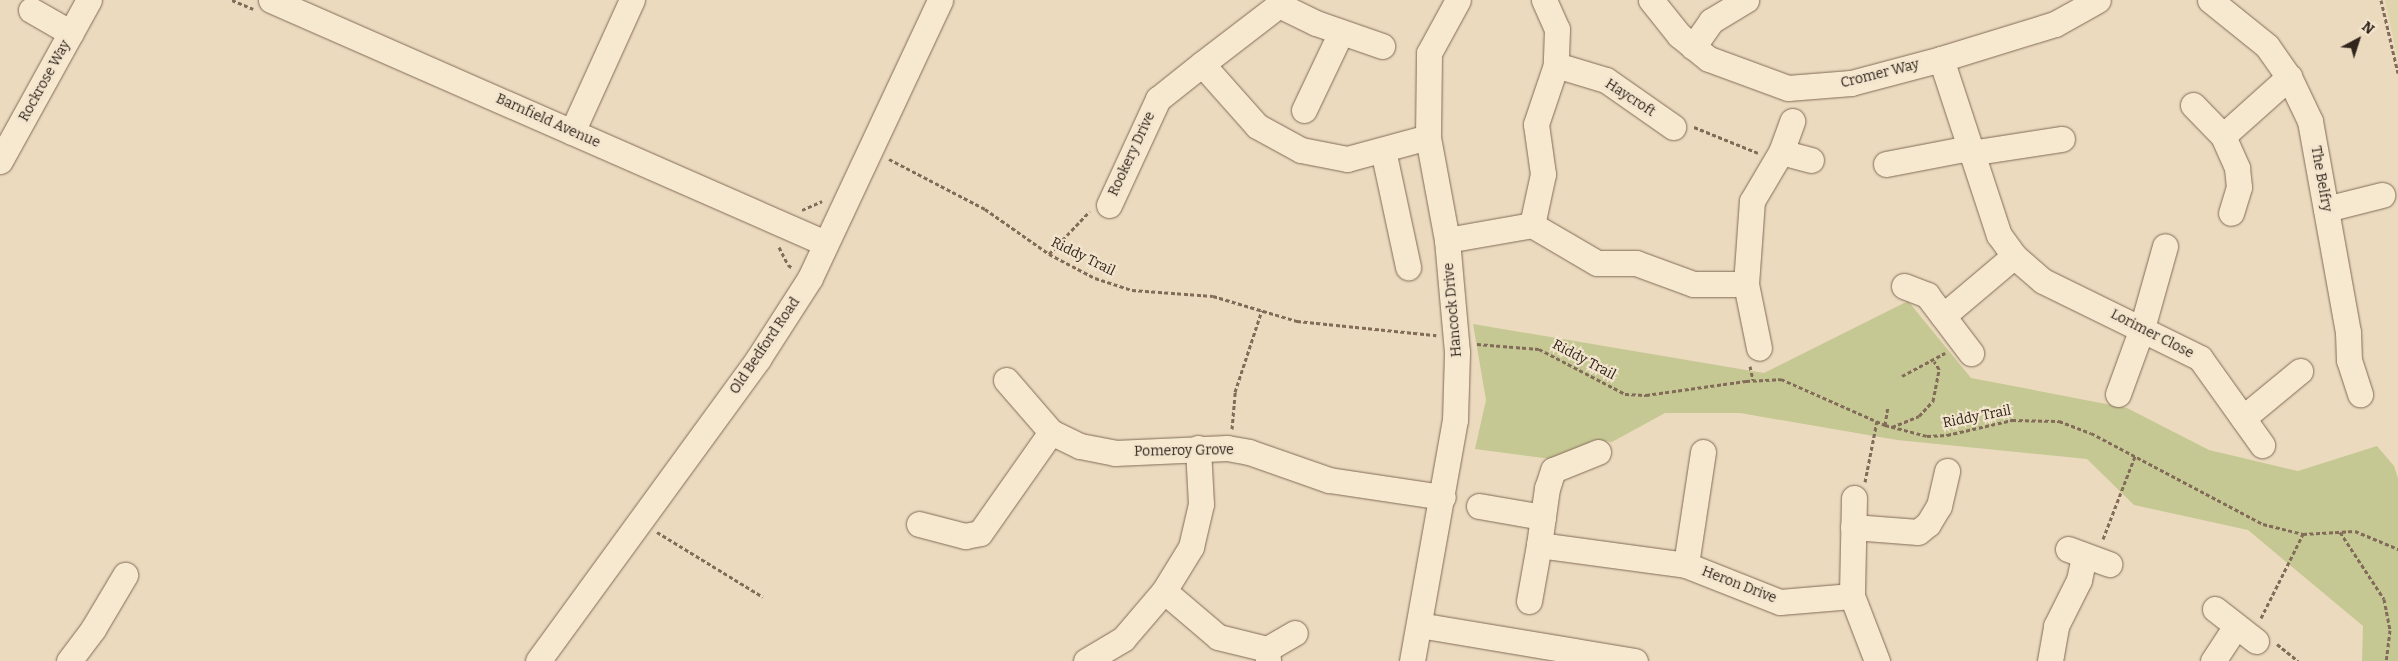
<!DOCTYPE html>
<style>
body{margin:0}
#map{position:relative;width:2398px;height:661px;overflow:hidden;background:#ebdabe;font-family:Bitter,serif}
div>[style]{position:absolute}
[style*='--x']{left:calc(var(--x)*1px);top:calc(var(--y)*1px);width:calc(var(--w)*1px);rotate:calc(var(--a)*1deg)}
.farmland>*{inset:0;background:#e0d4ac}
.green>*{inset:0;background:#c6c893}
.path>*{height:3px;margin-top:-1.5px;transform-origin:0;background:repeating-linear-gradient(90deg,#826b58 0 4px,transparent 0 6.5px)}
.roads{filter:drop-shadow(0 0 1px #826b58) drop-shadow(0 0 1px #826b58)}
.minor>*{height:25px;margin:-12.5px;padding:0 12.5px;transform-origin:12.5px;border-radius:12.5px;background:#f7e8d0}
span{translate:-50% -50%;white-space:nowrap;text-align:center;line-height:1.15;-webkit-text-stroke:4px #f3e5cd;paint-order:stroke}
.street-label{font-size:14px;color:#32251c}
.north{position:absolute;left:2333px;top:15px;width:50px;height:50px;-webkit-text-stroke:4px #f3e5cd;paint-order:stroke;rotate:40deg;font-size:14px;font-weight:700;line-height:20px;text-align:center;color:#32251c}
.north::after{content:'';display:block;margin:auto;width:18px;height:22px;background:#32251c;clip-path:polygon(50% 0,100% 100%,50% 72%,0 100%)}
</style>
<div id="map">
<div class="farmland">
<i style="clip-path:polygon(2385px 0,2398px 0,2398px 60px,2390px 23px)"></i>
</div>
<div class="green">
<i style="clip-path:polygon(1908px 301px,1971px 378px,2127px 408px,2209px 450px,2298px 471px,2377px 446px,2394px 466px,2398px 478px,2398px 661px,2362px 661px,2363px 626px,2248px 530px,2134px 505px,2087px 459px,1897px 440px,1740px 413px,1665px 413px,1612px 442px,1594px 440px,1559px 460px,1475px 449px,1486px 400px,1473px 324px,1764px 373px)"></i>
</div>
<div class="path">
<i style="--x:232;--y:0;--w:23;--a:23"></i>
<i style="--x:2381;--y:0;--w:75;--a:76.9"></i>
<i style="--x:1694;--y:127;--w:69;--a:22.1"></i>
<i style="--x:889;--y:159;--w:108;--a:27.5"></i>
<i style="--x:985;--y:209;--w:78;--a:35.1"></i>
<i style="--x:1049;--y:254;--w:52;--a:27.6"></i>
<i style="--x:1095;--y:278;--w:39;--a:18"></i>
<i style="--x:1132;--y:290;--w:81;--a:4.2"></i>
<i style="--x:1213;--y:296;--w:88;--a:16.6"></i>
<i style="--x:1297;--y:321;--w:140;--a:5.8"></i>
<i style="--x:802;--y:210;--w:22;--a:-24"></i>
<i style="--x:779;--y:247;--w:20;--a:63"></i>
<i style="--x:788;--y:265;--w:6;--a:31"></i>
<i style="--x:1049;--y:254;--w:59;--a:-46.4"></i>
<i style="--x:1477;--y:344;--w:62;--a:4.6"></i>
<i style="--x:1539;--y:349;--w:97;--a:27.6"></i>
<i style="--x:1625;--y:394;--w:21;--a:3"></i>
<i style="--x:1646;--y:395;--w:101;--a:-8"></i>
<i style="--x:1746;--y:381;--w:35;--a:-3"></i>
<i style="--x:1781;--y:379;--w:114;--a:23.9"></i>
<i style="--x:1885;--y:425;--w:43;--a:14.7"></i>
<i style="--x:1927;--y:436;--w:20;--a:-3"></i>
<i style="--x:1947;--y:435;--w:67;--a:-13"></i>
<i style="--x:2012;--y:420;--w:47;--a:1.2"></i>
<i style="--x:2059;--y:421;--w:34;--a:21"></i>
<i style="--x:2091;--y:433;--w:195;--a:27.9"></i>
<i style="--x:2263;--y:524;--w:41;--a:14"></i>
<i style="--x:2303;--y:534;--w:52;--a:-3.3"></i>
<i style="--x:2355;--y:531;--w:47;--a:22.7"></i>
<i style="--x:1750;--y:366;--w:14;--a:78"></i>
<i style="--x:1902;--y:376;--w:49;--a:-28.1"></i>
<i style="--x:1885;--y:425;--w:18;--a:-81"></i>
<i style="--x:1892;--y:427;--w:29;--a:-22"></i>
<i style="--x:1919;--y:416;--w:21;--a:-47"></i>
<i style="--x:1933;--y:401;--w:33;--a:-79"></i>
<i style="--x:1939;--y:369;--w:9;--a:-122"></i>
<i style="--x:1232;--y:429;--w:37;--a:-85"></i>
<i style="--x:1235;--y:392;--w:86;--a:-71.8"></i>
<i style="--x:1865;--y:482;--w:62;--a:-78.9"></i>
<i style="--x:657;--y:532;--w:124;--a:31.5"></i>
<i style="--x:2340;--y:532;--w:80;--a:56.7"></i>
<i style="--x:2384;--y:599;--w:32;--a:79"></i>
<i style="--x:2390;--y:630;--w:31;--a:97"></i>
<i style="--x:2103;--y:539;--w:89;--a:-68.9"></i>
<i style="--x:2261;--y:618;--w:94;--a:-63.4"></i>
<i style="--x:2277;--y:644;--w:27;--a:39"></i>
</div>
<div class="roads">
<div class="minor">
<i style="--x:271;--y:0;--w:605;--a:23.68"></i>
<i style="--x:1544;--y:0;--w:32;--a:66"></i>
<i style="--x:1557;--y:29;--w:36;--a:92"></i>
<i style="--x:1651;--y:0;--w:45;--a:51.3"></i>
<i style="--x:1679;--y:35;--w:38;--a:39"></i>
<i style="--x:1709;--y:59;--w:84;--a:20.2"></i>
<i style="--x:1788;--y:88;--w:63;--a:-4.5"></i>
<i style="--x:1851;--y:83;--w:93;--a:-14.9"></i>
<i style="--x:1941;--y:59;--w:119;--a:-17.1"></i>
<i style="--x:2055;--y:24;--w:49;--a:-29.2"></i>
<i style="--x:2210;--y:0;--w:73;--a:38.9"></i>
<i style="--x:2267;--y:46;--w:38;--a:55"></i>
<i style="--x:2289;--y:77;--w:49;--a:64.5"></i>
<i style="--x:2310;--y:121;--w:214;--a:79.8"></i>
<i style="--x:2348;--y:332;--w:28;--a:88"></i>
<i style="--x:2349;--y:360;--w:36;--a:72"></i>
<i style="--x:31;--y:10;--w:46;--a:29.9"></i>
<i style="--x:1693;--y:47;--w:32;--a:-55"></i>
<i style="--x:1711;--y:21;--w:41;--a:-31"></i>
<i style="--x:1941;--y:59;--w:185;--a:71.8"></i>
<i style="--x:1999;--y:235;--w:26;--a:54"></i>
<i style="--x:2014;--y:256;--w:38;--a:41"></i>
<i style="--x:2043;--y:281;--w:175;--a:26.1"></i>
<i style="--x:2200;--y:358;--w:107;--a:54.5"></i>
<i style="--x:1202;--y:64;--w:97;--a:-37.5"></i>
<i style="--x:1279;--y:5;--w:41;--a:25.9"></i>
<i style="--x:1316;--y:23;--w:70;--a:19.2"></i>
<i style="--x:2193;--y:105;--w:43;--a:45.9"></i>
<i style="--x:2223;--y:136;--w:89;--a:-41.8"></i>
<i style="--x:1304;--y:110;--w:86;--a:-64.6"></i>
<i style="--x:572;--y:132;--w:145;--a:-65.6"></i>
<i style="--x:2223;--y:136;--w:35;--a:66"></i>
<i style="--x:2237;--y:168;--w:19;--a:84"></i>
<i style="--x:2239;--y:187;--w:27;--a:107"></i>
<i style="--x:1383;--y:150;--w:120;--a:77.9"></i>
<i style="--x:1781;--y:152;--w:31;--a:15"></i>
<i style="--x:1970;--y:153;--w:93;--a:-8.7"></i>
<i style="--x:0;--y:161;--w:184;--a:-61.1"></i>
<i style="--x:1886;--y:164;--w:85;--a:-10.9"></i>
<i style="--x:1109;--y:205;--w:117;--a:-65.2"></i>
<i style="--x:1158;--y:99;--w:56;--a:-38.5"></i>
<i style="--x:1202;--y:64;--w:83;--a:48.4"></i>
<i style="--x:1257;--y:126;--w:50;--a:28.6"></i>
<i style="--x:1301;--y:150;--w:47;--a:11.1"></i>
<i style="--x:1347;--y:159;--w:84;--a:-15.2"></i>
<i style="--x:2326;--y:209;--w:58;--a:-14"></i>
<i style="--x:1532;--y:225;--w:52;--a:-77.8"></i>
<i style="--x:1543;--y:174;--w:50;--a:-98"></i>
<i style="--x:1536;--y:124;--w:62;--a:-71.3"></i>
<i style="--x:1556;--y:65;--w:52;--a:16.7"></i>
<i style="--x:1606;--y:80;--w:82;--a:35"></i>
<i style="--x:1447;--y:240;--w:86;--a:-10"></i>
<i style="--x:1532;--y:225;--w:75;--a:30.3"></i>
<i style="--x:1597;--y:263;--w:39;--a:0"></i>
<i style="--x:1636;--y:263;--w:61;--a:20.2"></i>
<i style="--x:1693;--y:284;--w:53;--a:0"></i>
<i style="--x:1746;--y:284;--w:83;--a:-85.9"></i>
<i style="--x:1752;--y:201;--w:57;--a:-59.4"></i>
<i style="--x:1781;--y:152;--w:33;--a:-70"></i>
<i style="--x:1746;--y:284;--w:65;--a:78.5"></i>
<i style="--x:1904;--y:286;--w:25;--a:21"></i>
<i style="--x:1927;--y:295;--w:73;--a:52.8"></i>
<i style="--x:1943;--y:316;--w:93;--a:-40.2"></i>
<i style="--x:1006;--y:380;--w:69;--a:49.1"></i>
<i style="--x:1051;--y:432;--w:32;--a:26"></i>
<i style="--x:1080;--y:446;--w:36;--a:11"></i>
<i style="--x:1115;--y:453;--w:112;--a:-2.6"></i>
<i style="--x:1227;--y:448;--w:22;--a:10"></i>
<i style="--x:1249;--y:452;--w:85;--a:19.3"></i>
<i style="--x:1329;--y:480;--w:115;--a:8.5"></i>
<i style="--x:2118;--y:394;--w:70;--a:-70"></i>
<i style="--x:2142;--y:328;--w:85;--a:-74.3"></i>
<i style="--x:2243;--y:418;--w:74;--a:-39.5"></i>
<i style="--x:1598;--y:452;--w:48;--a:158.2"></i>
<i style="--x:1553;--y:470;--w:19;--a:108"></i>
<i style="--x:1547;--y:488;--w:58;--a:98"></i>
<i style="--x:1539;--y:545;--w:148;--a:7.7"></i>
<i style="--x:1703;--y:452;--w:114;--a:98.6"></i>
<i style="--x:1686;--y:565;--w:101;--a:21.5"></i>
<i style="--x:1780;--y:602;--w:72;--a:-4.8"></i>
<i style="--x:1854;--y:498;--w:98;--a:91.2"></i>
<i style="--x:1852;--y:596;--w:70;--a:69"></i>
<i style="--x:1479;--y:506;--w:65;--a:9.8"></i>
<i style="--x:919;--y:524;--w:48;--a:14.6"></i>
<i style="--x:965;--y:536;--w:15;--a:-11"></i>
<i style="--x:980;--y:533;--w:123;--a:-54.9"></i>
<i style="--x:1853;--y:527;--w:65;--a:4.4"></i>
<i style="--x:1918;--y:532;--w:13;--a:-39"></i>
<i style="--x:1928;--y:524;--w:21;--a:-59"></i>
<i style="--x:1939;--y:506;--w:36;--a:-77"></i>
<i style="--x:2068;--y:549;--w:44;--a:20.1"></i>
<i style="--x:1164;--y:591;--w:71;--a:40.4"></i>
<i style="--x:1218;--y:637;--w:50;--a:13.8"></i>
<i style="--x:1267;--y:649;--w:12;--a:85"></i>
<i style="--x:1529;--y:601;--w:57;--a:-79.9"></i>
<i style="--x:2215;--y:609;--w:52;--a:38"></i>
<i style="--x:1419;--y:625;--w:219;--a:9.5"></i>
<i style="--x:1267;--y:649;--w:32;--a:-30"></i>
<i style="--x:69;--y:661;--w:40;--a:-53"></i>
<i style="--x:93;--y:629;--w:63;--a:-59.3"></i>
<i style="--x:538;--y:661;--w:374;--a:-53.9"></i>
<i style="--x:758;--y:359;--w:96;--a:-57.3"></i>
<i style="--x:810;--y:278;--w:307;--a:-64.9"></i>
<i style="--x:1086;--y:661;--w:43;--a:-30.7"></i>
<i style="--x:1123;--y:639;--w:63;--a:-49.5"></i>
<i style="--x:1164;--y:591;--w:52;--a:-58.5"></i>
<i style="--x:1191;--y:547;--w:44;--a:-76.9"></i>
<i style="--x:1201;--y:504;--w:56;--a:-93.1"></i>
<i style="--x:1412;--y:661;--w:245;--a:-79.9"></i>
<i style="--x:1455;--y:420;--w:68;--a:-88.3"></i>
<i style="--x:1457;--y:352;--w:112;--a:-95.1"></i>
<i style="--x:1447;--y:240;--w:105;--a:-100.5"></i>
<i style="--x:1428;--y:137;--w:84;--a:-89.3"></i>
<i style="--x:1429;--y:53;--w:60;--a:-61.3"></i>
<i style="--x:2050;--y:661;--w:36;--a:-80"></i>
<i style="--x:2056;--y:626;--w:51;--a:-63.4"></i>
<i style="--x:2079;--y:580;--w:25;--a:-78"></i>
<i style="--x:2213;--y:661;--w:42;--a:-56.7"></i>
</div>
</div>
<div class="street-label">
<span style="left:1880px;top:74px;rotate:-14deg">Cromer Way</span>
<span style="left:45px;top:81px;rotate:-61deg">Rockrose Way</span>
<span style="left:1630px;top:98px;rotate:33deg">Haycroft</span>
<span style="left:548px;top:121px;rotate:24deg">Barnfield Avenue</span>
<span style="left:1132px;top:154px;rotate:-65deg">Rookery Drive</span>
<span style="left:2321px;top:179px;rotate:80deg">The Belfry</span>
<span style="left:1083px;top:257px;rotate:26deg">Riddy Trail</span>
<span style="left:1453px;top:310px;rotate:-95deg">Hancock Drive</span>
<span style="left:2152px;top:334px;rotate:27deg">Lorimer Close</span>
<span style="left:765px;top:346px;rotate:-56deg">Old Bedford Road</span>
<span style="left:1584px;top:360px;rotate:28deg">Riddy Trail</span>
<span style="left:1977px;top:417px;rotate:-11deg">Riddy Trail</span>
<span style="left:1184px;top:451px;rotate:-1deg">Pomeroy Grove</span>
<span style="left:1739px;top:585px;rotate:21deg">Heron Drive</span>
</div>
<div class="north">N</div>
</div>
